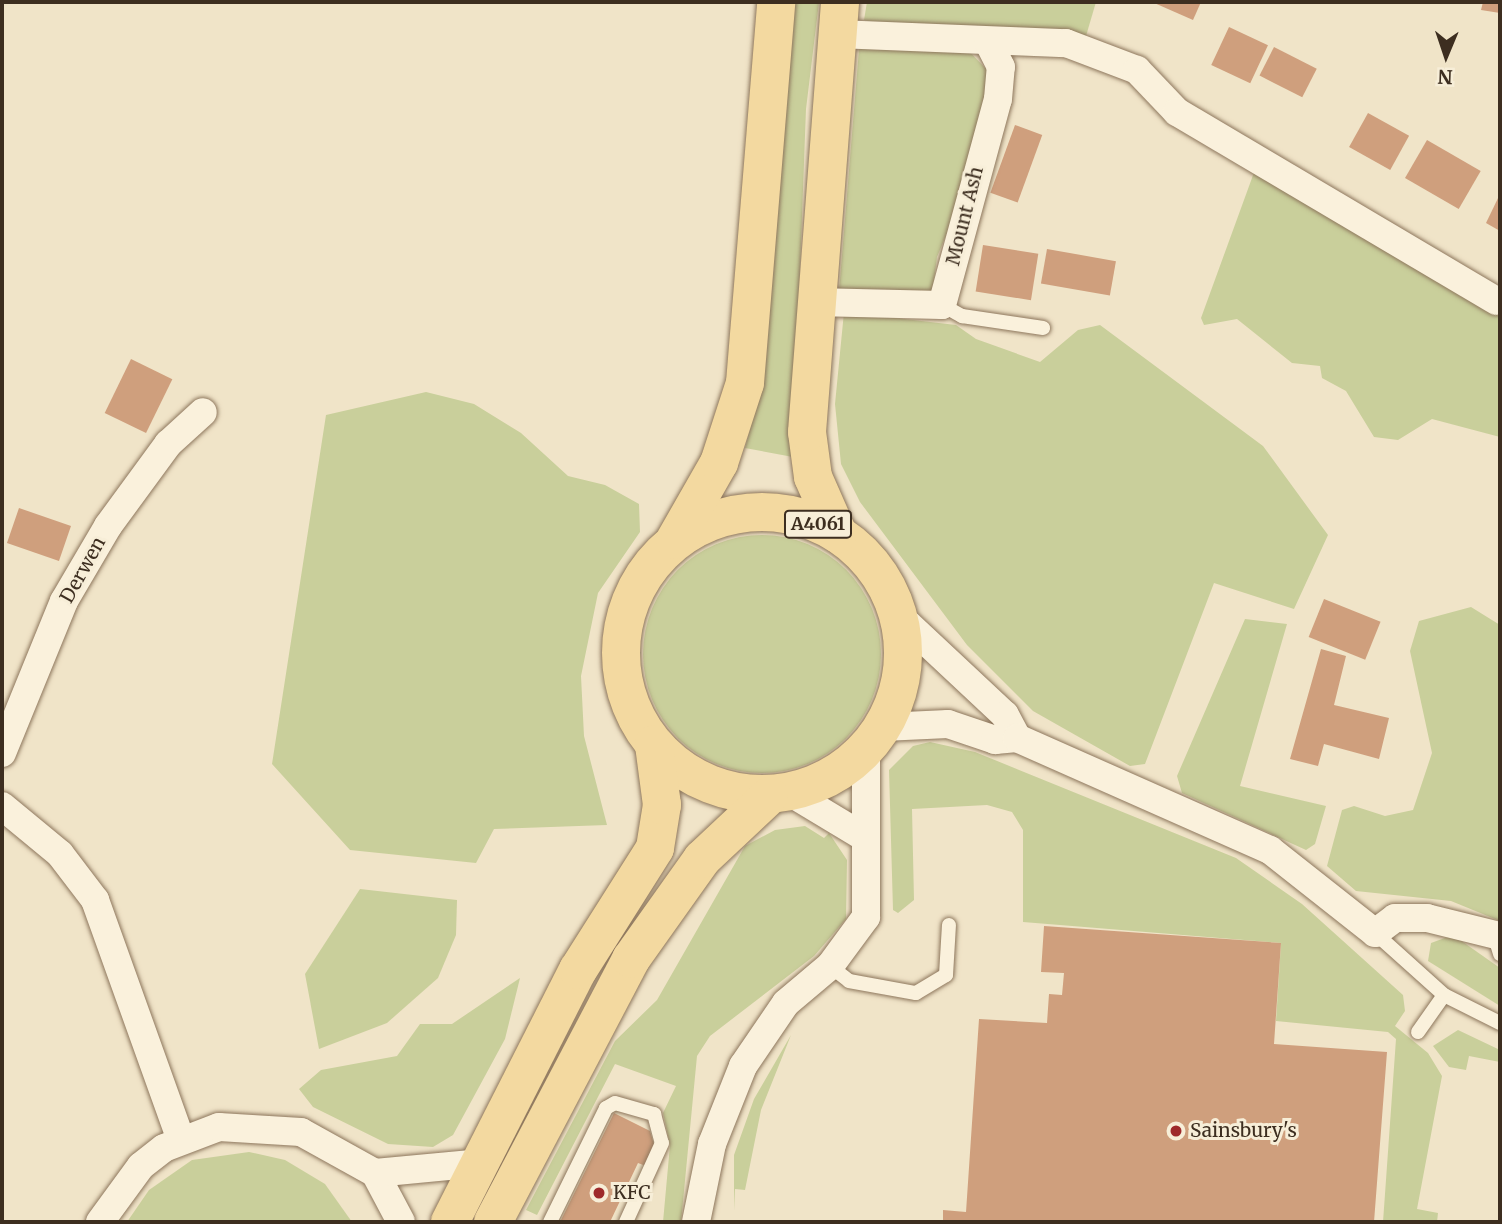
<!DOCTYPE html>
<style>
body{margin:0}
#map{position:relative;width:1502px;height:1224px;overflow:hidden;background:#f0e4c8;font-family:Merriweather,serif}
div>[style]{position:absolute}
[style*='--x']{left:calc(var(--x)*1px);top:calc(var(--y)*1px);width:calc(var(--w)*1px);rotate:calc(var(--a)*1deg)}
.green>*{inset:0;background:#c9cf9b}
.round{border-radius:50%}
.building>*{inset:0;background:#cf9f7d;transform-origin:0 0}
.roads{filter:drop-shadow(0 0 2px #8d765c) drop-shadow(0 0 2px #8d765c)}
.lane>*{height:14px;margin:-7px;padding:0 7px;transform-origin:7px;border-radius:7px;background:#faf1dc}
.street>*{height:28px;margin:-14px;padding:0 14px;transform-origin:14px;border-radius:14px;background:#faf1dc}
.primary>*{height:38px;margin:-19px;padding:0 19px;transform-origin:19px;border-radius:19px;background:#f3d9a0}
.primary>.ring{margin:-19px;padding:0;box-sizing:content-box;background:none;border:38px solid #f3d9a0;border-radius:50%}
.dots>*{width:19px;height:19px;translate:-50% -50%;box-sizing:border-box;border:4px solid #f7eed8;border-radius:50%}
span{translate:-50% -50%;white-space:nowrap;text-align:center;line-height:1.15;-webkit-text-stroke:6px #f7eed8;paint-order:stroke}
.shield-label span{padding:2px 5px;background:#f7eed8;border:2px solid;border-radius:5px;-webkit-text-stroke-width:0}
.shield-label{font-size:18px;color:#3d2e20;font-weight:700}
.street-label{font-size:19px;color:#3d2e20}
.poi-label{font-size:19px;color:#3d2e20}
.left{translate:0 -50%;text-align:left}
.frame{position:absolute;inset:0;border:4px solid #3d2e20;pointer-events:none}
.north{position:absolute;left:1411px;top:21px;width:70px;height:70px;-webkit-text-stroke:5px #f7eed8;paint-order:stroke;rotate:182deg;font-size:19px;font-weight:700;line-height:28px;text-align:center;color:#3d2e20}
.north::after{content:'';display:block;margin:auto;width:24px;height:32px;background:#3d2e20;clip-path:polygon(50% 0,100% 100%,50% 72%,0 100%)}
</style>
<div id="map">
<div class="green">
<i style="clip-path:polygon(795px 2px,819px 2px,806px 109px,793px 457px,745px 448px,765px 371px)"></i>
<i style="clip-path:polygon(867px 2px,1096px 2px,1086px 36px,890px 27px,864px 20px)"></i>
<i style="clip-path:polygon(859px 49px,967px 49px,989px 72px,991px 89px,960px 202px,937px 257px,932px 296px,839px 292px)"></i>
<i style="clip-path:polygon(1256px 167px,1500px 309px,1500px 437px,1432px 419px,1398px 440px,1374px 437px,1346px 391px,1322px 378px,1320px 366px,1292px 363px,1237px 319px,1204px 325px,1201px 318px)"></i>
<i style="clip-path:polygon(844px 312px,956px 325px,976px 339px,1040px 362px,1078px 330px,1100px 325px,1263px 446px,1328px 535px,1294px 609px,1214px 583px,1145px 764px,1130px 766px,1033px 711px,967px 645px,860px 502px,841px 464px,835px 404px)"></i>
<i style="clip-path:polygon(426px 392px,474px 404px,521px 433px,568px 476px,605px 485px,639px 504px,640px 532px,598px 593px,581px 676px,584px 736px,607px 825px,494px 829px,476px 863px,350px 850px,272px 764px,326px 415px)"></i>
<i class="round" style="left:643px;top:535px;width:238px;height:238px"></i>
<i style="clip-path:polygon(1471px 607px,1500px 625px,1500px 921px,1451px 901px,1356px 891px,1327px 866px,1342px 810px,1354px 806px,1385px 816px,1413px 810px,1432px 753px,1410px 651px,1419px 621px)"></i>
<i style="clip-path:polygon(1245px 619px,1287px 624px,1240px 786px,1326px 806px,1315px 844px,1306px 850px,1182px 793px,1177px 776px)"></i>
<i style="clip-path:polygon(930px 742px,975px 752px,1236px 858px,1302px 904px,1403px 995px,1405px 1011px,1395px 1026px,1428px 1053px,1442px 1076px,1417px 1209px,1438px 1213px,1437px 1222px,1383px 1222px,1396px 1039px,1388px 1032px,1276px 1021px,1281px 943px,1023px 922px,1023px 830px,1012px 812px,987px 805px,912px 809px,914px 900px,898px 913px,893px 910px,889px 770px,913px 746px)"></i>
<i style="clip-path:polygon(805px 826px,824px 838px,829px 833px,847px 860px,846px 919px,814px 956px,710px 1036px,697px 1056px,681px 1222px,663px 1222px,670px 1145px,663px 1113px,676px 1086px,615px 1064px,537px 1215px,526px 1210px,615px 1041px,657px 1000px,745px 846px,775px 830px)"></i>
<i style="clip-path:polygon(360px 889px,457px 900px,456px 935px,438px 978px,387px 1023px,319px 1049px,305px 974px)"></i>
<i style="clip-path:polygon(1453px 935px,1500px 968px,1500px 1006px,1428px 961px,1431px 943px)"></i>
<i style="clip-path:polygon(520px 978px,505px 1039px,453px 1135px,433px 1147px,388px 1144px,313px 1107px,299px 1089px,321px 1070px,397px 1056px,420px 1024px,452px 1024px)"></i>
<i style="clip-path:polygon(1458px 1030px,1500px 1050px,1500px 1062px,1469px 1056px,1466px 1070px,1449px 1067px,1433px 1046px)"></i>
<i style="clip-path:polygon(791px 1035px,761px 1110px,745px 1190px,735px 1189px,734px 1211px,734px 1155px,754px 1099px)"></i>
<i style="clip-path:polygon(249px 1152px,285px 1160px,325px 1184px,352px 1222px,127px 1222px,149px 1190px,192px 1160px)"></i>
</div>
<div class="building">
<i style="clip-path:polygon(1152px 2px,1201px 2px,1193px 20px)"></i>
<i style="clip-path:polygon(1483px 2px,1500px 2px,1500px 13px,1481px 10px)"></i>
<i style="left:1229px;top:27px;width:43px;height:42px;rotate:25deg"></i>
<i style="left:1274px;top:47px;width:48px;height:32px;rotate:27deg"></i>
<i style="left:1368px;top:113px;width:47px;height:39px;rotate:29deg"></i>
<i style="left:1015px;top:125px;width:29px;height:72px;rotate:20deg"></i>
<i style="left:1427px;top:140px;width:62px;height:44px;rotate:30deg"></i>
<i style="clip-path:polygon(1500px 194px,1500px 231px,1486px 223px)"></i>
<i style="left:983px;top:245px;width:56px;height:47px;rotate:9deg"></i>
<i style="left:1047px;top:249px;width:70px;height:35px;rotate:10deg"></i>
<i style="left:131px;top:359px;width:46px;height:60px;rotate:26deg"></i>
<i style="left:19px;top:508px;width:55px;height:37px;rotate:19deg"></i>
<i style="left:1324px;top:599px;width:61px;height:41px;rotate:22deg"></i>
<i style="clip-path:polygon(1321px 649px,1346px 656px,1334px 705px,1389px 718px,1379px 759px,1324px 744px,1318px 766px,1290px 759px)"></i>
<i style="clip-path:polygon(1044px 926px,1281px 943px,1274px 1044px,1387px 1052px,1374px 1222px,943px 1222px,943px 1210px,966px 1212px,979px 1019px,1047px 1023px,1049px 994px,1062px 995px,1064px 973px,1041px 972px)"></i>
<i style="clip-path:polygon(614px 1113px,650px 1131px,655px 1148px,646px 1166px,638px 1163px,610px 1222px,566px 1222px,561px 1220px)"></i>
</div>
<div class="roads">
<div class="lane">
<i style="--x:942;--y:305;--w:23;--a:29"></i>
<i style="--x:962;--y:316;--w:82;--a:8.4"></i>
<i style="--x:1375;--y:933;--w:93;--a:41.9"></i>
<i style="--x:1444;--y:995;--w:63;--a:26.6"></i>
<i style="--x:1494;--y:934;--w:21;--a:73"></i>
<i style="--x:830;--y:966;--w:24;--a:38"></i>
<i style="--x:849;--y:981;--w:68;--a:10.2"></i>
<i style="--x:916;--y:993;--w:35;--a:-31"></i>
<i style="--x:946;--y:975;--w:50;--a:-86.6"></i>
<i style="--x:1418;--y:1032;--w:45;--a:-54.9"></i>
<i style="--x:550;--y:1222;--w:127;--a:-63.8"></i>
<i style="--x:606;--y:1108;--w:10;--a:-29"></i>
<i style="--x:615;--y:1103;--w:41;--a:15.8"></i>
<i style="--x:654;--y:1114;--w:30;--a:75"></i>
<i style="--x:662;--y:1143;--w:87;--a:114.5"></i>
</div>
<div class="street">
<i style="--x:837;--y:34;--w:229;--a:2.3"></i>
<i style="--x:1066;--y:43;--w:76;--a:20.8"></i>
<i style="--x:1137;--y:70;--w:58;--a:46.4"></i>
<i style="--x:1177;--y:112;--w:371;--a:30.6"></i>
<i style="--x:814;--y:302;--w:128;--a:1.3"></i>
<i style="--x:942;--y:305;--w:213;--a:-74.8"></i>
<i style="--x:998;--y:99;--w:32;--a:-85"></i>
<i style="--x:1001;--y:67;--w:27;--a:-117"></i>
<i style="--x:898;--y:615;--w:146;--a:43.1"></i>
<i style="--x:1005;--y:715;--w:26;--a:62"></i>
<i style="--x:883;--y:727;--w:65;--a:-2.6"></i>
<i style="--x:948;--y:724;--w:50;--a:18.8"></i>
<i style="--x:995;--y:740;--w:22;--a:-5"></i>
<i style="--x:1017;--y:738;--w:277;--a:23.9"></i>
<i style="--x:1270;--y:850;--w:134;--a:38.3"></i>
<i style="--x:1375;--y:933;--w:25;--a:-37"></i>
<i style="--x:1395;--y:918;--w:32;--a:0"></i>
<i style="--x:1427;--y:918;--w:75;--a:13.9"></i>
<i style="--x:2;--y:753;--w:164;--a:-67.8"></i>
<i style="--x:64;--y:601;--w:87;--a:-59.6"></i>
<i style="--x:108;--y:526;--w:102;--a:-53.8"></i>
<i style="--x:168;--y:444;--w:47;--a:-42.4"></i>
<i style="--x:791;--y:793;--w:85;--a:31.1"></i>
<i style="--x:2;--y:806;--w:75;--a:39.6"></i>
<i style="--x:60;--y:854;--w:58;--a:52.7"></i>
<i style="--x:95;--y:900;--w:255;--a:70.3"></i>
<i style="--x:375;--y:1173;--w:55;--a:62"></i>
<i style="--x:100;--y:1222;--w:69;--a:-53.8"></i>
<i style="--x:141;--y:1166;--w:29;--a:-38"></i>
<i style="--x:164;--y:1148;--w:59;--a:-20.9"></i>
<i style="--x:219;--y:1127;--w:82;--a:3.5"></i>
<i style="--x:301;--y:1132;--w:85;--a:29"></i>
<i style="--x:375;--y:1173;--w:105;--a:-5.4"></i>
<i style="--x:696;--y:1222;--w:80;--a:-78.4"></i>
<i style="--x:712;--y:1144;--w:84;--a:-68.3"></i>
<i style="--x:743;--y:1066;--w:76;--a:-55.7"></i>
<i style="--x:786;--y:1003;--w:57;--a:-40.1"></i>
<i style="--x:830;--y:966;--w:61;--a:-53.7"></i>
<i style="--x:866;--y:917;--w:168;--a:-90"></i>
</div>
<div class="primary">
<i class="ring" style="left:621px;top:512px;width:244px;height:244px"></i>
<i style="--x:838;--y:534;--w:62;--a:-113.7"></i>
<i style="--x:813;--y:477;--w:45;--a:-97.6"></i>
<i style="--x:807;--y:432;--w:431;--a:-85.6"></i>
<i style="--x:675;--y:540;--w:89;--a:-60.3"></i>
<i style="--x:719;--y:463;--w:84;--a:-72"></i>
<i style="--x:745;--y:383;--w:382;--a:-85.3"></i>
<i style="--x:450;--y:1222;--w:283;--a:-63.1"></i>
<i style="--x:578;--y:970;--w:144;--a:-57.7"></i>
<i style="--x:655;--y:848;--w:44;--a:-80.8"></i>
<i style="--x:662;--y:805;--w:61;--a:-97.6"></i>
<i style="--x:493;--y:1222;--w:297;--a:-62.3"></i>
<i style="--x:631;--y:959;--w:123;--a:-54.6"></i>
<i style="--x:702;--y:859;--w:92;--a:-43.2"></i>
</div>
</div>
<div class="dots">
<i style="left:1176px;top:1131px;background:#9e2a2b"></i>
<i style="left:599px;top:1193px;background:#9e2a2b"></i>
</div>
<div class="shield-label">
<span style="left:818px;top:524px">A4061</span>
</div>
<div class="street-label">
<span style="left:965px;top:216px;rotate:-76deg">Mount Ash</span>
<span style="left:83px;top:570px;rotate:-61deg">Derwen</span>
</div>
<div class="poi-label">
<span class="left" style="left:1190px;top:1131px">Sainsbury's</span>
<span class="left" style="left:613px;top:1193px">KFC</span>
</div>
<div class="frame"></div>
<div class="north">N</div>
</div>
